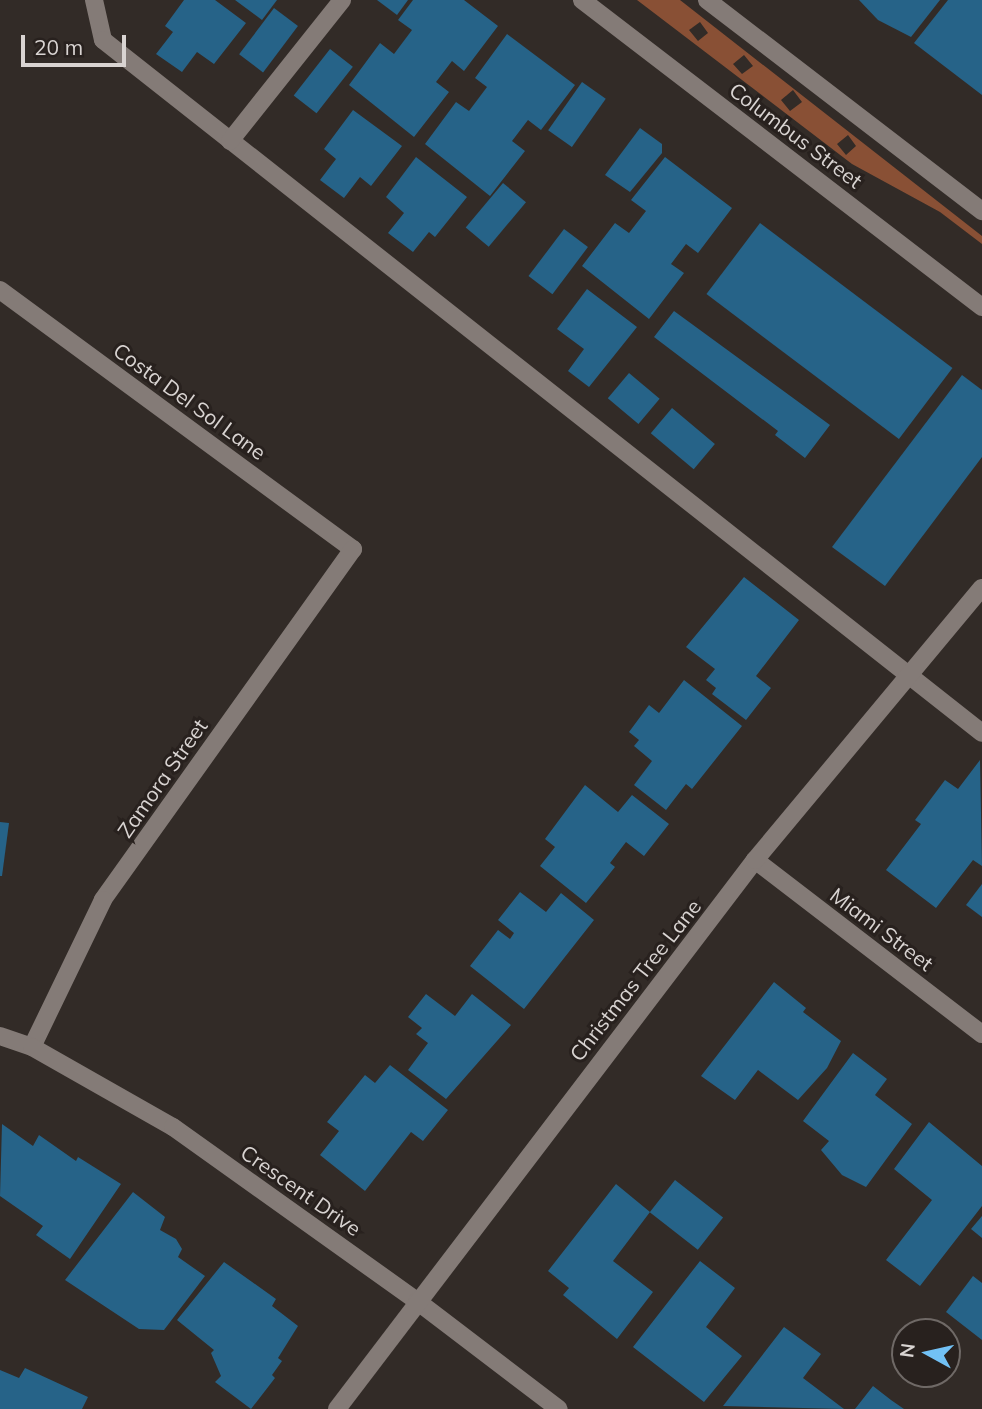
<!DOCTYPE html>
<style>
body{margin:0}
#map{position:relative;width:982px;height:1409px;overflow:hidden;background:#322b27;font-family:Mulish,sans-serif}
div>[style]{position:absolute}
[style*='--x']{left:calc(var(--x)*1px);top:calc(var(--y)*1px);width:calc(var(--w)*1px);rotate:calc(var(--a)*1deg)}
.forest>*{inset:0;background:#895035}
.building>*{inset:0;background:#266388;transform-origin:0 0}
.service>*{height:18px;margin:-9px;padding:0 9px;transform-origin:9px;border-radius:9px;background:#847b77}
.minor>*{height:18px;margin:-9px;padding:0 9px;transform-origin:9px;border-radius:9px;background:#847b77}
.tertiary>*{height:18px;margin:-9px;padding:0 9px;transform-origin:9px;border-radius:9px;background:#847b77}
.secondary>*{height:18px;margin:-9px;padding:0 9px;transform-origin:9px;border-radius:9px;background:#847b77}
span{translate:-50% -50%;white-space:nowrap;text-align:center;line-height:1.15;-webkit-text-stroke:6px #28211e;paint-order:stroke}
.street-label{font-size:21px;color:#d9d4d2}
.north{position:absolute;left:891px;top:1318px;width:70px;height:70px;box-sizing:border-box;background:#28211e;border:2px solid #6f6966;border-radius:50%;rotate:278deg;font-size:19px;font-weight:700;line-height:28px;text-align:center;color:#d9d4d2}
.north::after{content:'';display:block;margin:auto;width:24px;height:32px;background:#72c1f5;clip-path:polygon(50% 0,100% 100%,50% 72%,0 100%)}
.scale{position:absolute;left:21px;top:35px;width:105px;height:32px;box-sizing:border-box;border:4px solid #d9d4d2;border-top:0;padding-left:9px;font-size:21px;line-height:24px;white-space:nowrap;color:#d9d4d2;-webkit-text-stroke:5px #28211e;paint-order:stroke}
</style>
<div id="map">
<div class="forest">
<i style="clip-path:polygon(evenodd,637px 0,680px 0,982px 236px,982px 244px,940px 212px,852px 164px,637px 0,700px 22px,708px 33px,698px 41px,689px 30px,700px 22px,637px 0,744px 55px,753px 66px,742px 74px,733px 64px,744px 55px,637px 0,793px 90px,802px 102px,790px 111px,781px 100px,793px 90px,637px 0,848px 135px,856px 146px,846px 155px,837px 144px,848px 135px)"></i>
</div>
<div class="building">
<i style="clip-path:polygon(184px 0,215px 0,246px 23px,214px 64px,197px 52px,182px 72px,156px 54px,173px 32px,165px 26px)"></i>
<i style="clip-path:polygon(235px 0,277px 0,262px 20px)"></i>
<i style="clip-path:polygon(377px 0,408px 0,397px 15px)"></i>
<i style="clip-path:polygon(413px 0,464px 0,498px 26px,464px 71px,452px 61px,436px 82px,449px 92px,414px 137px,349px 85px,380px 43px,394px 54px,412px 30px,398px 20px)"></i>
<i style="clip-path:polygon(859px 0,940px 0,911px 37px,878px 20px)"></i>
<i style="clip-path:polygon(948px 0,982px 0,982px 95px,914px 43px)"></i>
<i style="left:274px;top:8px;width:30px;height:58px;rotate:37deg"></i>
<i style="clip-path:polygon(507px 34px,575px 85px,541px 130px,528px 120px,512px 141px,525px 151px,490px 196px,425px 144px,456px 102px,469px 111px,487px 87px,475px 78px)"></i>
<i style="left:330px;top:49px;width:29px;height:59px;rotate:38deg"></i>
<i style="left:582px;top:82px;width:29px;height:59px;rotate:35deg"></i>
<i style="clip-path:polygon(353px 110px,402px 146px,371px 186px,360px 177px,344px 198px,320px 180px,336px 159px,324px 149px)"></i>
<i style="clip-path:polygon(640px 128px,662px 144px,662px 153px,630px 192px,605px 175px)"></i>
<i style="clip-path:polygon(416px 157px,467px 197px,435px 237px,429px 232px,413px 252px,388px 233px,404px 213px,386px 197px)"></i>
<i style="clip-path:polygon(665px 157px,732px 208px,698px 253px,686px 244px,671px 264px,684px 273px,649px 319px,582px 266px,615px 223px,629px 233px,646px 211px,631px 200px)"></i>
<i style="left:503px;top:183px;width:30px;height:58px;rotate:40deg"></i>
<i style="left:760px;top:223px;width:241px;height:89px;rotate:37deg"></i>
<i style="left:564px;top:229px;width:30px;height:59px;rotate:37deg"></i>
<i style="clip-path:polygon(587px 289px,637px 327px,589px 387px,568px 371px,584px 349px,557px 329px)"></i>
<i style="clip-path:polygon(674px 311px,830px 425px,805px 458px,775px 435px,778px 431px,654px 337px)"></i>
<i style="left:629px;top:373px;width:40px;height:33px;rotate:40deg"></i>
<i style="clip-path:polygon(962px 375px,982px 390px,982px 457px,885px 586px,832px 547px)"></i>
<i style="left:672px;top:408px;width:56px;height:33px;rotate:40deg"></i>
<i style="clip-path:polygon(744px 577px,799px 620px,756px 676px,771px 688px,746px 720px,712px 694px,716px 688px,706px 680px,715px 669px,686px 647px)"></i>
<i style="clip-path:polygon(684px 680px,742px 726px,692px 789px,686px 784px,666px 810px,634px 785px,652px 761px,634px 746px,639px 740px,629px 732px,649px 705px,659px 713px)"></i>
<i style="clip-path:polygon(980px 760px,982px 866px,973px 860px,936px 908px,886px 870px,921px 824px,915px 820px,945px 780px,958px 789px)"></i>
<i style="clip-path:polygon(585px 785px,618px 812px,632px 795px,669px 824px,644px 856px,626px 842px,610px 863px,615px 867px,586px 903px,540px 866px,555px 847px,545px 839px)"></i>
<i style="clip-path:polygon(0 822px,9px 823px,2px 876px,0 876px)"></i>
<i style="clip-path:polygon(982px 884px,982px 917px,966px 905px)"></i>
<i style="clip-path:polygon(520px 892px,546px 912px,561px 893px,594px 920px,524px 1009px,470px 966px,498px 930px,510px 939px,514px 933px,498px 920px)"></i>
<i style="clip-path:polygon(774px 982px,806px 1008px,803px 1012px,841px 1041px,827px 1068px,798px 1100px,758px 1070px,735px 1100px,701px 1076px)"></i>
<i style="clip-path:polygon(426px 994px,455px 1016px,472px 994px,511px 1025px,446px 1099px,408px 1070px,428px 1043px,416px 1034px,422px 1028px,408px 1017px)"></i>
<i style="clip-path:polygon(853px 1053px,887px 1079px,875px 1095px,912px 1124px,866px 1187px,842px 1175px,821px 1150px,829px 1141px,803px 1121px)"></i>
<i style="clip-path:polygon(390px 1065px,448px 1110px,423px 1141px,411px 1132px,365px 1191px,320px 1155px,339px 1131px,327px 1122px,365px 1075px,375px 1083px)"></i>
<i style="clip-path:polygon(929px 1122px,982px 1166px,982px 1206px,920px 1286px,886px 1260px,932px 1200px,894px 1169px)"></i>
<i style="clip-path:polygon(2px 1124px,33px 1146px,39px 1135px,76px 1161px,78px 1157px,121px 1184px,70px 1259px,36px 1235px,43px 1226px,0 1196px)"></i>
<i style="left:675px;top:1180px;width:61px;height:41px;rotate:38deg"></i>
<i style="clip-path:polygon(616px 1184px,650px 1212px,613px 1261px,653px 1292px,617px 1339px,563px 1295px,569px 1288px,548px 1271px)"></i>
<i style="clip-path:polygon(133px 1192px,165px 1217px,160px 1230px,176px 1239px,182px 1249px,178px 1257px,205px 1276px,164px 1330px,139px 1329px,65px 1280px)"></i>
<i style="clip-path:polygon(982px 1216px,982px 1238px,971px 1229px)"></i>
<i style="clip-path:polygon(700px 1261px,735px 1288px,706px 1327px,742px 1356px,704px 1402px,633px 1347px)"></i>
<i style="clip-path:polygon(224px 1262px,276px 1299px,272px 1306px,298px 1326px,278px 1358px,282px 1361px,272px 1375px,275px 1378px,251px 1409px,215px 1382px,221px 1376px,211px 1353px,214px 1350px,177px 1320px)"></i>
<i style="clip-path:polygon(973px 1276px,982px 1283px,982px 1340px,946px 1312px)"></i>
<i style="clip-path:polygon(784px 1327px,821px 1354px,803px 1378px,844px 1409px,723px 1406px)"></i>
<i style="clip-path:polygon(25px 1368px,88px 1397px,82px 1409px,0 1409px,0 1370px,19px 1378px)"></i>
<i style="clip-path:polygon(873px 1386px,891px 1400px,904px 1409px,855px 1409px)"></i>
</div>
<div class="service">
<i style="--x:94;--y:0;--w:41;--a:77.3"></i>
<i style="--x:103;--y:40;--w:1119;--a:38.25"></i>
<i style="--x:230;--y:141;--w:180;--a:-51.5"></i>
</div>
<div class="minor">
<i style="--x:0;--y:290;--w:438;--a:36.3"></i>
<i style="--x:353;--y:549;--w:431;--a:125.5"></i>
<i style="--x:103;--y:900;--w:163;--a:115.8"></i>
<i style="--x:755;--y:860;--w:286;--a:37.5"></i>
<i style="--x:0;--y:1036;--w:34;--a:19"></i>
<i style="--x:32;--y:1047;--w:162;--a:29.6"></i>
<i style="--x:173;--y:1127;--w:300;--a:35.5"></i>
<i style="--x:417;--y:1301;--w:178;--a:37.3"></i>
</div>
<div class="tertiary">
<i style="--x:337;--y:1409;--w:690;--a:-52.71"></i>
<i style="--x:755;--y:860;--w:354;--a:-50.2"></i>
</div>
<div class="secondary">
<i style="--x:582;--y:0;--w:504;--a:37.51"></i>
<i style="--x:707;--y:0;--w:347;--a:37.5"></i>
</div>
<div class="street-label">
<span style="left:796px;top:135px;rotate:37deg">Columbus Street</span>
<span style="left:190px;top:401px;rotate:36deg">Costa Del Sol Lane</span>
<span style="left:162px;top:778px;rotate:-55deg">Zamora Street</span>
<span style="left:882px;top:929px;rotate:37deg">Miami Street</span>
<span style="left:635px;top:980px;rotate:-52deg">Christmas Tree Lane</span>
<span style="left:301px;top:1190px;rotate:35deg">Crescent Drive</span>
</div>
<div class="north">N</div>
<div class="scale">20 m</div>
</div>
